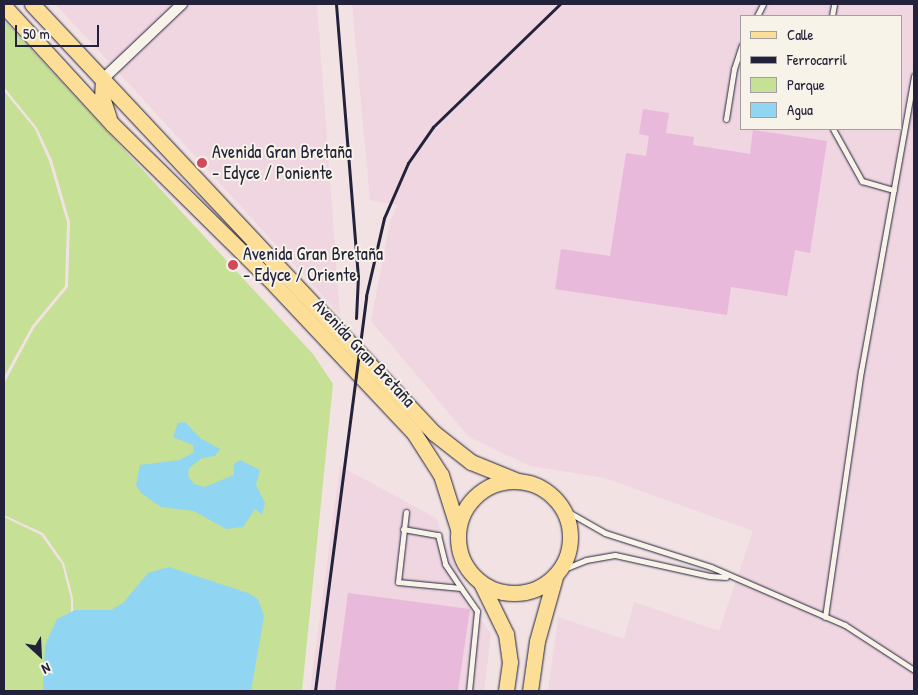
<!DOCTYPE html>
<meta charset="utf-8">
<style>
body{margin:0}
#map{position:relative;width:918px;height:695px;overflow:hidden;background:#f2e2e4;font-family:"Patrick Hand",sans-serif}
div>[style]{position:absolute}
[style*='--x']{left:calc(var(--x)*1px);top:calc(var(--y)*1px);width:calc(var(--w)*1px);rotate:calc(var(--a)*1deg)}
.built>*{inset:0;background:#efd6e1}
.green>*{inset:0;background:#c6e096}
.water>*{inset:0;background:#90d5f1}
.building>*{inset:0;background:#e8b9da}
.roads{filter:drop-shadow(0 0 1px #22223b) drop-shadow(0 0 1px #22223b)}
.lane>*{height:5px;margin:-2.5px;padding:0 2.5px;transform-origin:2.5px;border-radius:2.5px;background:#f7f3e8}
.street>*{height:10px;margin:-5px;padding:0 5px;transform-origin:5px;border-radius:5px;background:#f7f3e8}
.primary>*{height:15px;margin:-7.5px;padding:0 7.5px;transform-origin:7.5px;border-radius:7.5px;background:#fdde96}
.primary>.ring{margin:-7.5px;padding:0;box-sizing:content-box;background:none;border:15px solid #fdde96;border-radius:50%}
.rail>*{height:3px;margin:-1.5px;padding:0 1.5px;transform-origin:1.5px;border-radius:1.5px;background:#22223b}
.dots>*{width:14px;height:14px;translate:-50% -50%;box-sizing:border-box;border:2px solid #f7f3e8;border-radius:50%}
span{translate:-50% -50%;white-space:nowrap;text-align:center;line-height:1.15;-webkit-text-stroke:4px #f7f3e8;paint-order:stroke}
.poi-label{font-size:18px;color:#22223b}
.left{translate:0 -50%;text-align:left}
.street-label{font-size:18px;color:#22223b}
.frame{position:absolute;inset:0;border:5px solid #22223b;pointer-events:none}
.legend{position:absolute;left:740px;top:15px;width:162px;height:115px;box-sizing:border-box;background:#f7f3e8;border:1px solid #a29fa3;margin:0;padding:6px 9px;list-style:none;font-size:15px;color:#22223b}
.legend li{display:flex;align-items:center;gap:10px;height:25px}
.legend b{width:25px;border:1px solid #a29fa3}
.north{position:absolute;left:15px;top:630px;width:50px;height:50px;-webkit-text-stroke:4px #f7f3e8;paint-order:stroke;rotate:155deg;font-size:14px;font-weight:700;line-height:20px;text-align:center;color:#22223b}
.north::after{content:'';display:block;margin:auto;width:18px;height:22px;background:#22223b;clip-path:polygon(50% 0,100% 100%,50% 72%,0 100%)}
.scale{position:absolute;left:15px;top:25px;width:84px;height:22px;box-sizing:border-box;border:2px solid #22223b;border-top:0;padding-left:6px;font-size:15px;line-height:18px;white-space:nowrap;color:#22223b;-webkit-text-stroke:4px #f7f3e8;paint-order:stroke}
</style>
<div id="map">
<div class="built">
<i style="clip-path:polygon(55px 4px,317px 4px,340px 315px,88px 39px)"></i>
<i style="clip-path:polygon(evenodd,352px 4px,914px 4px,914px 691px,548px 691px,558px 617px,624px 639px,634px 602px,719px 631px,753px 531px,605px 478px,530px 466px,469px 437px,371px 321px,390px 221px,397px 205px,370px 200px,352px 4px,742px 16px,902px 16px,902px 129px,742px 129px,742px 16px)"></i>
<i style="clip-path:polygon(340px 466px,436px 518px,470px 603px,491px 634px,484px 691px,310px 691px)"></i>
</div>
<div class="green">
<i style="clip-path:polygon(4px 20px,313px 354px,333px 384px,302px 691px,56px 691px,74px 630px,73px 598px,64px 563px,43px 533px,4px 515px,4px 384px,34px 328px,68px 287px,70px 222px,52px 160px,37px 128px,4px 87px)"></i>
<i style="clip-path:polygon(4px 91px,35px 129px,49px 161px,67px 222px,65px 286px,32px 326px,4px 377px)"></i>
<i style="clip-path:polygon(4px 517px,41px 535px,62px 564px,71px 599px,71px 630px,54px 691px,4px 691px)"></i>
</div>
<div class="water">
<i style="clip-path:polygon(185px 422px,200px 438px,220px 449px,215px 456px,202px 458px,189px 468px,188px 476px,194px 484px,205px 487px,234px 475px,234px 464px,240px 460px,260px 470px,256px 485px,265px 503px,262px 515px,255px 509px,243px 527px,226px 529px,194px 511px,161px 507px,141px 493px,136px 485px,140px 465px,180px 460px,194px 452px,193px 445px,173px 437px,178px 423px)"></i>
<i style="clip-path:polygon(169px 567px,248px 593px,258px 599px,264px 616px,251px 691px,43px 691px,45px 645px,57px 619px,75px 610px,111px 610px,123px 603px,148px 573px)"></i>
</div>
<div class="building">
<i style="clip-path:polygon(643px 109px,669px 113px,666px 133px,694px 137px,693px 145px,750px 154px,753px 130px,827px 141px,810px 253px,795px 250px,787px 296px,731px 287px,727px 315px,555px 289px,561px 249px,610px 256px,626px 153px,646px 156px,649px 136px,639px 134px)"></i>
<i style="clip-path:polygon(348px 593px,470px 609px,458px 691px,335px 691px)"></i>
</div>
<div class="roads">
<div class="lane">
<i style="--x:757;--y:16;--w:13;--a:-63"></i>
<i style="--x:832;--y:16;--w:11;--a:-80"></i>
<i style="--x:726;--y:119;--w:51;--a:-80.9"></i>
<i style="--x:734;--y:69;--w:25;--a:-72"></i>
<i style="--x:833;--y:129;--w:60;--a:60.9"></i>
<i style="--x:862;--y:181;--w:33;--a:16"></i>
<i style="--x:563;--y:509;--w:48;--a:29.7"></i>
<i style="--x:605;--y:533;--w:111;--a:17.8"></i>
<i style="--x:711;--y:567;--w:146;--a:23.4"></i>
<i style="--x:845;--y:625;--w:82;--a:33.1"></i>
<i style="--x:406;--y:512;--w:70;--a:96.5"></i>
<i style="--x:398;--y:582;--w:63;--a:5.4"></i>
<i style="--x:461;--y:588;--w:28;--a:55"></i>
<i style="--x:477;--y:611;--w:80;--a:95.7"></i>
<i style="--x:403;--y:529;--w:36;--a:10"></i>
<i style="--x:438;--y:535;--w:30;--a:76"></i>
<i style="--x:445;--y:564;--w:29;--a:56"></i>
<i style="--x:559;--y:571;--w:29;--a:-22"></i>
<i style="--x:586;--y:560;--w:29;--a:-10"></i>
<i style="--x:615;--y:555;--w:97;--a:12.5"></i>
<i style="--x:710;--y:576;--w:16;--a:4"></i>
<i style="--x:825;--y:617;--w:249;--a:-81.7"></i>
<i style="--x:861;--y:371;--w:300;--a:-79.8"></i>
</div>
<div class="street">
<i style="--x:103;--y:79;--w:109;--a:-43.5"></i>
</div>
<div class="primary">
<i style="--x:32;--y:4;--w:588;--a:46.86"></i>
<i style="--x:434;--y:433;--w:47;--a:38.1"></i>
<i style="--x:471;--y:462;--w:51;--a:22"></i>
<i style="--x:4;--y:6;--w:160;--a:47.5"></i>
<i style="--x:112;--y:124;--w:229;--a:44.6"></i>
<i style="--x:275;--y:285;--w:203;--a:46.8"></i>
<i style="--x:414;--y:433;--w:50;--a:57.3"></i>
<i style="--x:441;--y:475;--w:57;--a:72.5"></i>
<i style="--x:103;--y:79;--w:18;--a:93"></i>
<i style="--x:102;--y:97;--w:22;--a:72"></i>
<i class="ring" style="left:458px;top:481px;width:97px;height:97px"></i>
<i style="--x:481;--y:583;--w:57;--a:63.9"></i>
<i style="--x:506;--y:634;--w:28;--a:82"></i>
<i style="--x:510;--y:662;--w:29;--a:98"></i>
<i style="--x:530;--y:691;--w:50;--a:-82"></i>
<i style="--x:537;--y:641;--w:66;--a:-74.3"></i>
</div>
</div>
<div class="rail">
<i style="--x:336;--y:4;--w:273;--a:85.4"></i>
<i style="--x:358;--y:276;--w:42;--a:92.7"></i>
<i style="--x:315;--y:691;--w:398;--a:-82.6"></i>
<i style="--x:366;--y:296;--w:80;--a:-77"></i>
<i style="--x:384;--y:218;--w:60;--a:-66.4"></i>
<i style="--x:408;--y:163;--w:44;--a:-55.2"></i>
<i style="--x:433;--y:127;--w:177;--a:-44.1"></i>
</div>
<div class="dots">
<i style="left:202px;top:163px;background:#d1495b"></i>
<i style="left:233px;top:265px;background:#d1495b"></i>
</div>
<div class="poi-label">
<span class="left" style="left:212px;top:163px">Avenida Gran Bretaña<br>- Edyce / Poniente</span>
<span class="left" style="left:243px;top:265px">Avenida Gran Bretaña<br>- Edyce / Oriente</span>
</div>
<div class="street-label">
<span style="left:364px;top:353px;rotate:47deg">Avenida Gran Bretaña</span>
</div>
<div class="frame"></div>
<ul class="legend">
<li><b style="height:6px;background:#fdde96"></b>Calle</li>
<li><b style="height:6px;background:#22223b"></b>Ferrocarril</li>
<li><b style="height:14px;background:#c6e096"></b>Parque</li>
<li><b style="height:14px;background:#90d5f1"></b>Agua</li>
</ul>
<div class="north">N</div>
<div class="scale">50 m</div>
</div>
